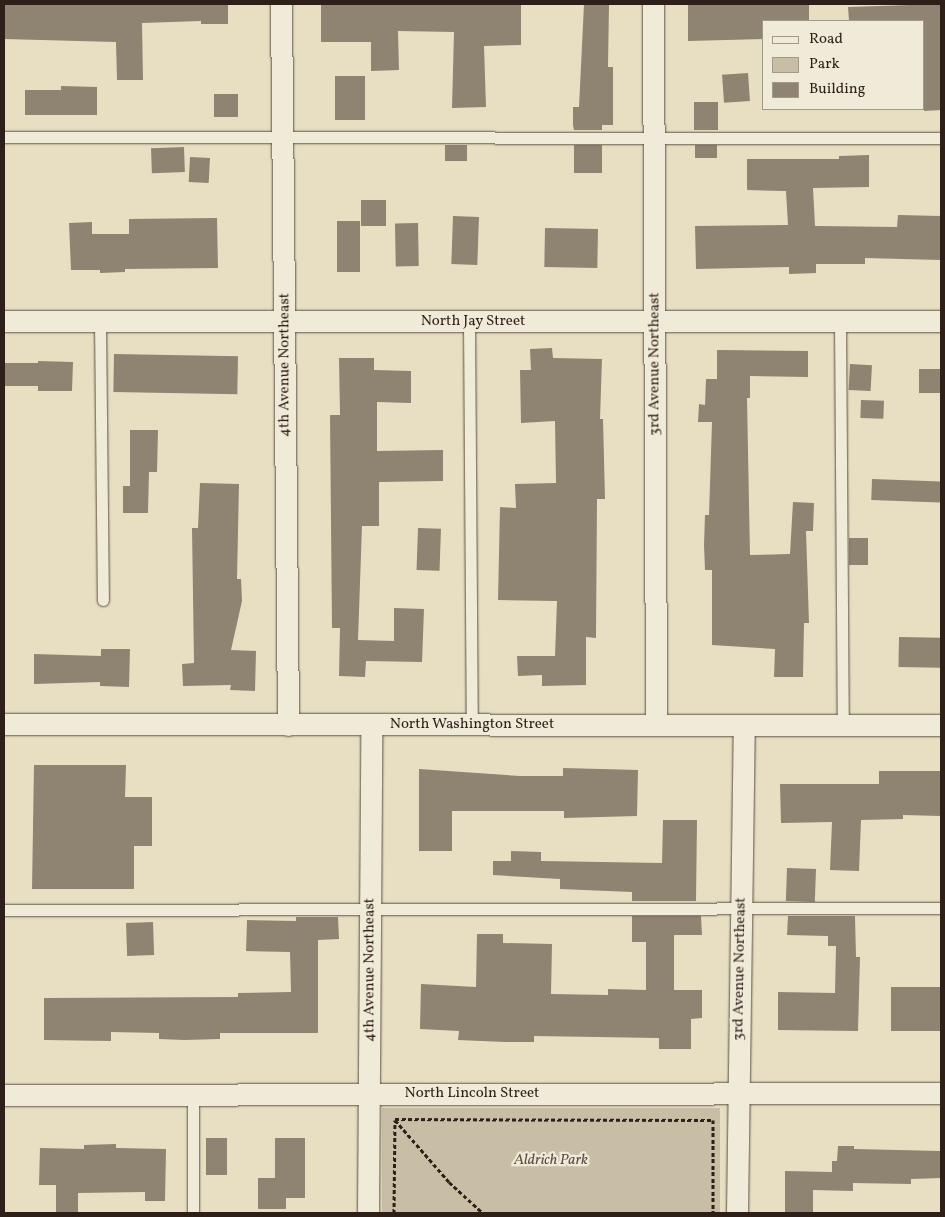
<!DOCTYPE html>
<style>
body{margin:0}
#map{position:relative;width:945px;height:1217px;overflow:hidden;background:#e8dfc3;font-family:Vollkorn,serif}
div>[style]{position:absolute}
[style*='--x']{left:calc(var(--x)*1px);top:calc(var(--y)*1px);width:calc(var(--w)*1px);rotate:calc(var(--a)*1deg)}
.green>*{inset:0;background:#c8bea6;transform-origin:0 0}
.building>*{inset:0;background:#8f8371;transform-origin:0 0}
.path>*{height:3px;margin-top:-1.5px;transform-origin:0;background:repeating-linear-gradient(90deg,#2e1f18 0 4px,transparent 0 6.5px)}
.roads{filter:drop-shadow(0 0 1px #5c4f43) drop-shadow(0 0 1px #5c4f43)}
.lane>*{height:11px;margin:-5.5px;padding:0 5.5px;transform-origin:5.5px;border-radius:5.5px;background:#f0ead8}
.street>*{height:21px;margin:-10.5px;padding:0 10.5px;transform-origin:10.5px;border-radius:10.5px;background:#f0ead8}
span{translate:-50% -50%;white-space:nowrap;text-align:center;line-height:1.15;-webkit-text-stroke:4.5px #f0ead8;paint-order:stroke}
.street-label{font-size:15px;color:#2e1f18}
.park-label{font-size:15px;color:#5c4f43;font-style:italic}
.frame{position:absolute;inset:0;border:5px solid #2e1f18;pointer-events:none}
.legend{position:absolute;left:762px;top:20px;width:162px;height:90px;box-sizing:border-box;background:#f0ead8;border:1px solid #a2998b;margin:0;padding:6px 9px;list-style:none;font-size:15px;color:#2e1f18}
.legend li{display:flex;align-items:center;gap:10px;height:25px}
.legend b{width:25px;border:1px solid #a2998b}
</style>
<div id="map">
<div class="green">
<i style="left:382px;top:1108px;width:338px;height:105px"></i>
</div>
<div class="building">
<i style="clip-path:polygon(4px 4px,228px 4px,228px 24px,201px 24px,201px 21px,142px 23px,143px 80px,117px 80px,116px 42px,4px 39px)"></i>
<i style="clip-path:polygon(321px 4px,521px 4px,521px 45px,484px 46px,486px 107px,452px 108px,454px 32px,398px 31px,399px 70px,371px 71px,371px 42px,321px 42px)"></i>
<i style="clip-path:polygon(584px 4px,609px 4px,608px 67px,613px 67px,613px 125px,602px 125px,602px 130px,574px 130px,573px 125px,573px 107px,579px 107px)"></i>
<i style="clip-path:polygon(688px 4px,809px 4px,809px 21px,764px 21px,764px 39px,688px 41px)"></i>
<i style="clip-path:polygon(941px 4px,941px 110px,924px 111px,924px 21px,849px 21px,848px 7px)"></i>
<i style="left:748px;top:73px;width:28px;height:26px;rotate:86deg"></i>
<i style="left:335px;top:76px;width:30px;height:44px"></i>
<i style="clip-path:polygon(61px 86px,97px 87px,97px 115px,25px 115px,25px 90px,61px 90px)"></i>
<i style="left:214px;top:94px;width:24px;height:23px"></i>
<i style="left:694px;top:102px;width:24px;height:28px"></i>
<i style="left:445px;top:145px;width:22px;height:16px"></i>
<i style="left:574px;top:145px;width:28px;height:28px"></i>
<i style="left:695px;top:145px;width:22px;height:13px"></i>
<i style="left:184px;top:147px;width:25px;height:33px;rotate:88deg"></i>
<i style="clip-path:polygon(869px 155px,869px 187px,813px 188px,815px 226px,897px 227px,898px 215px,941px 216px,941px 260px,865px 258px,865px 264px,816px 264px,816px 273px,789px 274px,789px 267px,696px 269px,695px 226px,788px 225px,786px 191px,747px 190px,747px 159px,839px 159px,839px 156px)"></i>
<i style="left:190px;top:157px;width:20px;height:25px;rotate:3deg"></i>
<i style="left:361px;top:200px;width:25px;height:26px"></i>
<i style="left:453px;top:216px;width:26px;height:48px;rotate:2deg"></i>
<i style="clip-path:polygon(217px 218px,218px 268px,125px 269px,125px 272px,100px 273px,100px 270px,71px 270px,69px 223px,92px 222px,92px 234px,129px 234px,129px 219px)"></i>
<i style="left:337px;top:221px;width:23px;height:51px"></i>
<i style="left:418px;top:223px;width:43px;height:23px;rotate:89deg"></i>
<i style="left:545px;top:228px;width:53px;height:39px;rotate:1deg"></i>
<i style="clip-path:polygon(552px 348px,553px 358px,602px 359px,600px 419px,603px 419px,605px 499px,597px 499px,596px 638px,586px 637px,586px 685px,542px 686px,542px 675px,518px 676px,517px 656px,555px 656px,557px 601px,498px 600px,500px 507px,516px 508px,515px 484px,556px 483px,555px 421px,521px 423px,520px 370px,531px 370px,530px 349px)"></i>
<i style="clip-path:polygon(717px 350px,808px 351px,808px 377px,750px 376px,750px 398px,747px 398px,750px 555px,790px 554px,793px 502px,814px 503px,813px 531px,806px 531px,809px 623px,804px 623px,803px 677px,774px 677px,775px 649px,712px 645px,712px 570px,705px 570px,704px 545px,705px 515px,709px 515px,712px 422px,698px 422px,699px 404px,705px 405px,706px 379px,717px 379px)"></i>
<i style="left:114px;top:354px;width:124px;height:38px;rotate:1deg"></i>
<i style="clip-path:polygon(339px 358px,374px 358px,374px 370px,411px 371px,411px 403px,377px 402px,377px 451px,443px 450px,443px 481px,379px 482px,379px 526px,362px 526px,358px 640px,394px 641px,394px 608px,424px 609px,422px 662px,366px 661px,365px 677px,339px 676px,340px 628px,332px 628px,330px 415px,340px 415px)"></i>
<i style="clip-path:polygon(38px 361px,73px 362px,72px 391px,38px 391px,38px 386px,4px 386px,4px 363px,38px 363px)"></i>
<i style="left:850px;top:364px;width:22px;height:26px;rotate:3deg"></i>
<i style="left:919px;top:369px;width:22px;height:24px"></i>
<i style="left:861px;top:400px;width:23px;height:18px;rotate:2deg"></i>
<i style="clip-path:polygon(130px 430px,158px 430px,157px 472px,149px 472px,148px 513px,123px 513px,123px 486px,130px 486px)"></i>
<i style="left:872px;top:479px;width:69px;height:21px;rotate:2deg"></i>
<i style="clip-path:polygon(200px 483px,239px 484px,237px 579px,241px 579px,242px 601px,231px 650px,256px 651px,255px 691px,230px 690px,231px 685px,183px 686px,182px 664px,194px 663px,192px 528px,198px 528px)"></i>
<i style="left:418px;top:528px;width:23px;height:42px;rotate:2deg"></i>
<i style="left:849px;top:538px;width:19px;height:27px"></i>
<i style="left:899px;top:637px;width:42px;height:30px;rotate:1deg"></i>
<i style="clip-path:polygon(101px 649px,130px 649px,129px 687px,100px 686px,100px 682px,34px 684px,34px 654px,101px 656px)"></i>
<i style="clip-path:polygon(34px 765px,126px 765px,125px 797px,152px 797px,152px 846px,134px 846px,134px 889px,32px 889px)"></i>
<i style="clip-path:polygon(563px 768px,638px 770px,637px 816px,564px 818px,564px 811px,452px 811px,452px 851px,419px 851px,419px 769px,520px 776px,563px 776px)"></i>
<i style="clip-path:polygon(879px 771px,941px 771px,941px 816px,903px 815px,903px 819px,861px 820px,859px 871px,830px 870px,832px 822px,781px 823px,780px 784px,879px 784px)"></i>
<i style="clip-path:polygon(663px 820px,697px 820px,696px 901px,632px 901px,632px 892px,560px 889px,560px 879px,493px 875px,493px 861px,511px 861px,511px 851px,541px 852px,541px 861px,662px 863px)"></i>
<i style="left:787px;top:868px;width:29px;height:33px;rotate:2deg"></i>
<i style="clip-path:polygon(632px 916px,701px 916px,702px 935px,674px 935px,674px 990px,702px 990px,702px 1018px,691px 1019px,691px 1049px,659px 1049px,659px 1038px,534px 1036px,534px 1042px,505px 1042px,458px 1040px,459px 1031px,420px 1029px,421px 984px,476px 987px,477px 934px,503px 934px,503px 943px,552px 944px,551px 994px,608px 995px,608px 989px,646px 990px,646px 942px,632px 942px)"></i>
<i style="clip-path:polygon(788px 916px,855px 916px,856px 957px,860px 957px,858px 1031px,778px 1030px,778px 992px,835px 993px,836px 946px,828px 946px,828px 936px,787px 935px)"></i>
<i style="clip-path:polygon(296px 917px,338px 917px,339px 939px,318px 940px,318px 1033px,220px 1033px,220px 1039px,184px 1040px,159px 1039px,159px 1033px,111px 1032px,111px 1041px,44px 1040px,44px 998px,238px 997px,238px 993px,291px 992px,290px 952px,246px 951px,247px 920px,296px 921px)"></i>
<i style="left:153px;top:922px;width:33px;height:27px;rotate:88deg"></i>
<i style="left:941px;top:987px;width:44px;height:50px;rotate:90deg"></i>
<i style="left:206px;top:1138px;width:21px;height:37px"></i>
<i style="clip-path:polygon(275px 1138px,305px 1138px,305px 1198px,286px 1198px,286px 1209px,258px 1209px,258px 1178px,275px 1178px)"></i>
<i style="clip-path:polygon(116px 1144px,116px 1148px,166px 1149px,165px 1201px,145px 1201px,145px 1192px,78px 1193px,78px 1213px,56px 1213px,56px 1185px,39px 1185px,40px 1148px,84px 1149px,84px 1145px)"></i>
<i style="clip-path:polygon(838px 1146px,854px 1146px,854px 1149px,941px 1151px,941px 1178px,911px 1179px,911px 1184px,853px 1183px,853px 1191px,813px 1190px,813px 1213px,785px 1213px,785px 1171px,832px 1172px,832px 1161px,837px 1161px)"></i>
</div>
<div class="path">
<i style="--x:395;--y:1119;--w:318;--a:0.2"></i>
<i style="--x:713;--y:1120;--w:93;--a:90"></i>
<i style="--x:395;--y:1120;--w:82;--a:48.9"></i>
<i style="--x:449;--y:1182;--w:46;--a:42.4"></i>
<i style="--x:394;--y:1213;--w:93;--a:-89.4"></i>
</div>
<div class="roads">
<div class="lane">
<i style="--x:4;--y:137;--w:937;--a:0.06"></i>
<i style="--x:840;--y:320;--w:405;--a:89.6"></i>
<i style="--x:100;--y:321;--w:279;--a:89.4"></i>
<i style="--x:469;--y:322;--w:403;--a:89.6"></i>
<i style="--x:4;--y:910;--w:937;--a:-0.12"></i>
<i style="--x:193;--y:1095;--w:118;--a:90"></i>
</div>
<div class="street">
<i style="--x:281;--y:4;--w:721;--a:89.44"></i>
<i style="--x:653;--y:4;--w:721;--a:89.76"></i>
<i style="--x:4;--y:321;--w:937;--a:0"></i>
<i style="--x:4;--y:724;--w:937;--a:0.06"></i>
<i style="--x:4;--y:1095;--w:937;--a:-0.12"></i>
<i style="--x:368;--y:1213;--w:487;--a:-89.6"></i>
<i style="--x:737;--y:1213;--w:488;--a:-89.2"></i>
</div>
</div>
<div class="street-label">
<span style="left:473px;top:322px">North Jay Street</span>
<span style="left:655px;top:364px;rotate:-90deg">3rd Avenue Northeast</span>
<span style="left:285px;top:365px;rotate:-90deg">4th Avenue Northeast</span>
<span style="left:472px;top:725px">North Washington Street</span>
<span style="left:740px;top:969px;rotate:-89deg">3rd Avenue Northeast</span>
<span style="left:370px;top:970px;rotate:-90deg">4th Avenue Northeast</span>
<span style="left:472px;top:1094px">North Lincoln Street</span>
</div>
<div class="park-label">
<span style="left:551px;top:1161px">Aldrich Park</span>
</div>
<div class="frame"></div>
<ul class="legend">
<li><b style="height:6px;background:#f0ead8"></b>Road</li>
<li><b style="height:14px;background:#c8bea6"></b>Park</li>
<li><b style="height:14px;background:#8f8371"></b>Building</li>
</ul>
</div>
